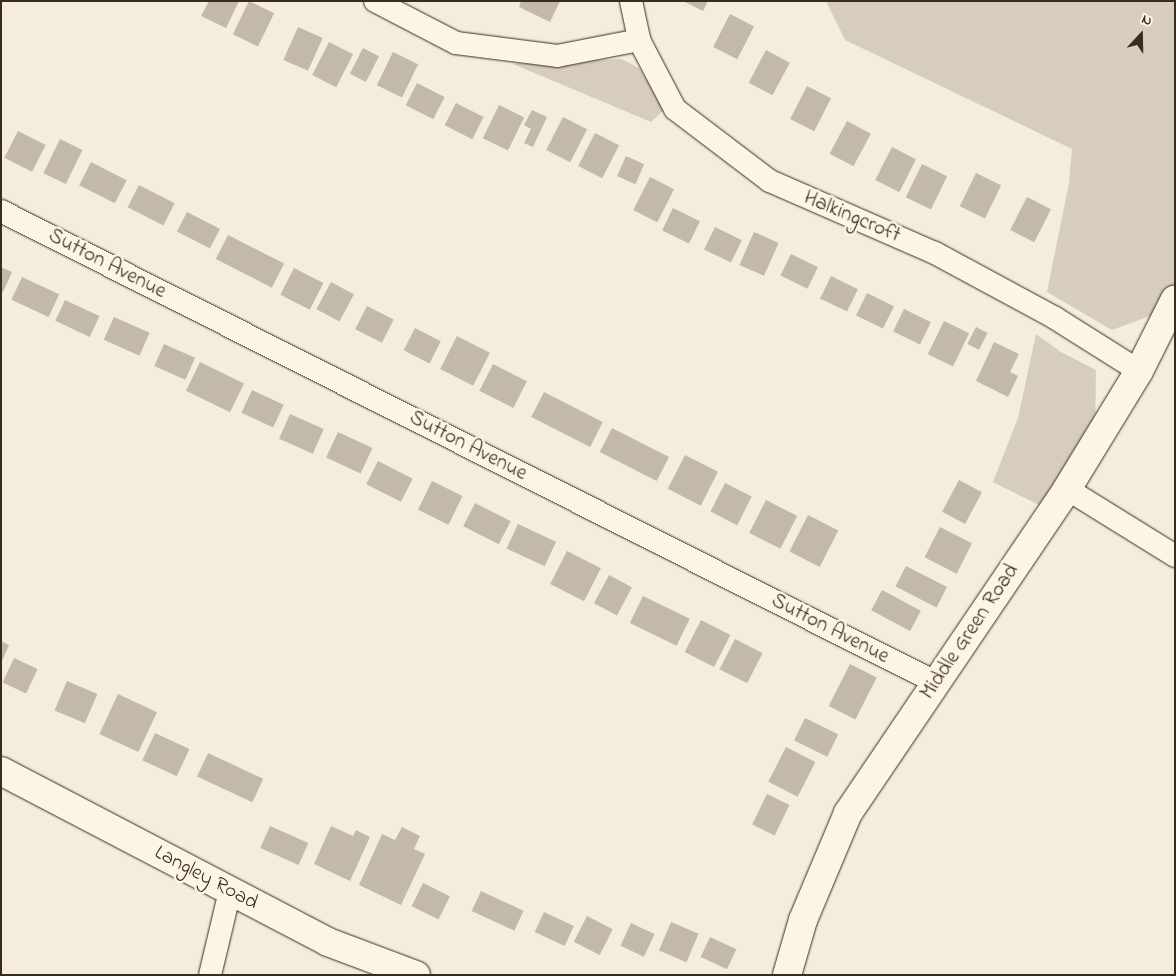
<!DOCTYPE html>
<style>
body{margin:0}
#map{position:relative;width:1176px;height:976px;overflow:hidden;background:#f4eddd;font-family:"Indie Flower",sans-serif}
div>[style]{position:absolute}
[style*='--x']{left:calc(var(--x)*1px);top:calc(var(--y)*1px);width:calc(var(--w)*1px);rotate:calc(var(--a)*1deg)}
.green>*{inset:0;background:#d6cdbd}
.building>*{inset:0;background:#c3b9aa;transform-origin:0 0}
.roads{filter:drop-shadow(0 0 1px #3b2a1e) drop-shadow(0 0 1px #3b2a1e)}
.minor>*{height:22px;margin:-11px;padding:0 11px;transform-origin:11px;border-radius:11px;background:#fcf5e5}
.tertiary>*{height:28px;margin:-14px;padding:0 14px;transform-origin:14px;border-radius:14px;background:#fcf5e5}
span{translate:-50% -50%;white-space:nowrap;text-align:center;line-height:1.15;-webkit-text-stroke:5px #fcf5e5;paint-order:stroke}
.street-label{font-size:21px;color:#3b2a1e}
.frame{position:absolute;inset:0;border:2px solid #3b2a1e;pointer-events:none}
.north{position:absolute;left:1116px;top:10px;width:50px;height:50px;-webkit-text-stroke:4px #fcf5e5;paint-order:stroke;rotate:21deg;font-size:14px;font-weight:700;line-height:20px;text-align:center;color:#3b2a1e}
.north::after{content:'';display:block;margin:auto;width:18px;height:22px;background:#3b2a1e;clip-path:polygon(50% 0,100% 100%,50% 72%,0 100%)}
</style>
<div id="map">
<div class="green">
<i style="clip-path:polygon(826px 1px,1175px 1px,1175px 295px,1161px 312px,1112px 330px,1047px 292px,1069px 183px,1072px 149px,845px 40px)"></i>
<i style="clip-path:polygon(621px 59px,639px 68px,665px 109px,651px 122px,513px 64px)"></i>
<i style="clip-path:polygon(1036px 334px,1061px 352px,1096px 370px,1095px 440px,1045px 508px,993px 482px,1018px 418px)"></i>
</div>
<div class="building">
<i style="clip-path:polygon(209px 1px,239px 1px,226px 28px,201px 16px)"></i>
<i style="left:249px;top:1px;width:28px;height:37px;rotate:26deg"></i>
<i style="clip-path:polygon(521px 1px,560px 1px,550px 22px,519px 7px)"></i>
<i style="clip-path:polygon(683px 1px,708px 1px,703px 11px)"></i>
<i style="left:730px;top:14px;width:27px;height:37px;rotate:27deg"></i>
<i style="left:298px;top:27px;width:27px;height:36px;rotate:24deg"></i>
<i style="left:329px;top:42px;width:27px;height:37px;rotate:27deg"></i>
<i style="left:363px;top:48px;width:18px;height:29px;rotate:27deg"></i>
<i style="left:766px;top:50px;width:27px;height:37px;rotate:28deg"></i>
<i style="left:393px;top:52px;width:28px;height:37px;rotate:26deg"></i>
<i style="left:417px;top:83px;width:31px;height:25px;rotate:27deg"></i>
<i style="left:807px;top:86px;width:27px;height:37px;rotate:27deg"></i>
<i style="left:456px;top:103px;width:31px;height:25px;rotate:27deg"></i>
<i style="left:499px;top:105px;width:28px;height:37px;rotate:26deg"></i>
<i style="clip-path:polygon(532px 110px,547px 117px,533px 147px,524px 143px,531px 129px,524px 125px)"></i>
<i style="left:563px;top:117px;width:27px;height:37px;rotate:27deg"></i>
<i style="left:847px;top:121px;width:27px;height:37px;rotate:28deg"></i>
<i style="left:18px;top:131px;width:31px;height:30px;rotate:27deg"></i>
<i style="left:595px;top:133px;width:27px;height:37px;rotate:27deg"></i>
<i style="left:60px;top:139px;width:25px;height:38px;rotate:26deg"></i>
<i style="left:892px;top:147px;width:27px;height:37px;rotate:27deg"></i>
<i style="left:626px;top:156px;width:20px;height:22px;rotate:24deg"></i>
<i style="left:91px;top:162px;width:40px;height:26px;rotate:27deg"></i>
<i style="left:922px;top:164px;width:28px;height:37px;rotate:26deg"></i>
<i style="left:976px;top:173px;width:28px;height:37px;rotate:26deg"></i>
<i style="left:650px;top:177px;width:27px;height:37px;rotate:27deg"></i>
<i style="left:139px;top:185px;width:40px;height:25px;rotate:27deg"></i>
<i style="left:1027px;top:197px;width:27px;height:37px;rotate:27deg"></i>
<i style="left:673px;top:208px;width:30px;height:25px;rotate:26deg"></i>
<i style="left:187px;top:212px;width:37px;height:22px;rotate:27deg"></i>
<i style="left:715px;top:227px;width:30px;height:25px;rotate:26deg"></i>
<i style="left:754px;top:232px;width:27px;height:36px;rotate:24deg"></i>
<i style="left:228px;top:235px;width:63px;height:27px;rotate:27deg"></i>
<i style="left:791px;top:254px;width:30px;height:24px;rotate:26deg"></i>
<i style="clip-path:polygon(1px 267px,12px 272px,3px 292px,1px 292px)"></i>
<i style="left:294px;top:268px;width:33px;height:30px;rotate:27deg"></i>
<i style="left:831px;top:276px;width:30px;height:25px;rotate:26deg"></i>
<i style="left:22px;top:277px;width:41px;height:25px;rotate:25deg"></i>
<i style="left:331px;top:282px;width:26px;height:31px;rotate:28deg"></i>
<i style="left:867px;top:293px;width:30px;height:25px;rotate:26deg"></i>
<i style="left:65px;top:300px;width:38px;height:23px;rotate:25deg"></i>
<i style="left:367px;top:306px;width:30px;height:26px;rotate:27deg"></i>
<i style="left:904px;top:309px;width:30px;height:25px;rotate:26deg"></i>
<i style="left:114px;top:317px;width:39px;height:25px;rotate:24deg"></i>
<i style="left:944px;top:321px;width:28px;height:37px;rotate:26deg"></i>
<i style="left:976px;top:327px;width:13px;height:19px;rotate:27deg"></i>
<i style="left:415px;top:328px;width:29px;height:25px;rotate:27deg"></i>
<i style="left:457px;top:336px;width:37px;height:37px;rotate:27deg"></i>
<i style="clip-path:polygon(994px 342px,1019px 354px,1010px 372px,1018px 376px,1008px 397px,976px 381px)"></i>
<i style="left:164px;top:344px;width:34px;height:24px;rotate:24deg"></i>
<i style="left:200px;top:362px;width:49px;height:32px;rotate:26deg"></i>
<i style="left:493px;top:364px;width:38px;height:30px;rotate:27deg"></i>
<i style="left:252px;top:390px;width:35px;height:25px;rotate:25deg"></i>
<i style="left:544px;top:392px;width:66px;height:28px;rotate:27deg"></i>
<i style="left:290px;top:414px;width:37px;height:27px;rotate:24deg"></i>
<i style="left:612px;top:428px;width:64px;height:27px;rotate:27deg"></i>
<i style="left:338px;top:432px;width:38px;height:28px;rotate:25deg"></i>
<i style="left:685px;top:455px;width:37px;height:38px;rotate:27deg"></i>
<i style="left:378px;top:461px;width:39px;height:26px;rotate:27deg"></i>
<i style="left:959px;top:480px;width:26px;height:36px;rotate:28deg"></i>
<i style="left:432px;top:481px;width:34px;height:32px;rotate:26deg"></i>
<i style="left:725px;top:483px;width:30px;height:32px;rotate:27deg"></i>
<i style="left:766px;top:500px;width:35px;height:37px;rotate:27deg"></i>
<i style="left:475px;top:503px;width:40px;height:26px;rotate:27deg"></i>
<i style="left:808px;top:515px;width:34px;height:41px;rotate:27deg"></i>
<i style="left:518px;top:524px;width:42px;height:27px;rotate:25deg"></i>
<i style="left:940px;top:527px;width:36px;height:34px;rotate:27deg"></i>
<i style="left:567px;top:551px;width:38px;height:37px;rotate:27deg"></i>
<i style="left:906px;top:566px;width:46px;height:23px;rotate:27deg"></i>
<i style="left:609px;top:575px;width:26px;height:32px;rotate:28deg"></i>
<i style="left:882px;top:590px;width:44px;height:23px;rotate:28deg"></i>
<i style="left:643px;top:596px;width:52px;height:30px;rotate:26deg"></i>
<i style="left:701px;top:620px;width:33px;height:36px;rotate:27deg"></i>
<i style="left:735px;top:639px;width:31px;height:34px;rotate:27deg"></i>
<i style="clip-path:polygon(1px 641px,9px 645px,1px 663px)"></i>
<i style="left:14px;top:658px;width:26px;height:27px;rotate:25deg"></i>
<i style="left:850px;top:664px;width:30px;height:47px;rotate:27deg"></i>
<i style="left:67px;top:681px;width:33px;height:32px;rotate:23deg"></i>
<i style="left:118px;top:694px;width:43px;height:44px;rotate:25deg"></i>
<i style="left:805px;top:718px;width:37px;height:25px;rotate:26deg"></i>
<i style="left:155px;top:733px;width:38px;height:30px;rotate:25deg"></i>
<i style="left:786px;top:747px;width:33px;height:39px;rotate:27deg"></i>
<i style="left:208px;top:753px;width:61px;height:26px;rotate:25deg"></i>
<i style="left:767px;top:794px;width:25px;height:34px;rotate:26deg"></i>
<i style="left:270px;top:826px;width:42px;height:24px;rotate:24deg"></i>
<i style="clip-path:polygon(331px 826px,353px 836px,356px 830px,370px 837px,350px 881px,314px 864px)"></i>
<i style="clip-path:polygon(402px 827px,420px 836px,414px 849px,425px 854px,401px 905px,359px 885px,382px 834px,395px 840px)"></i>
<i style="left:423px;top:883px;width:30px;height:26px;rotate:26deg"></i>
<i style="left:481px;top:891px;width:47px;height:22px;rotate:25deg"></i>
<i style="left:544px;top:912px;width:33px;height:22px;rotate:25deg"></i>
<i style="left:587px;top:916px;width:29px;height:29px;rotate:27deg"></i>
<i style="left:671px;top:922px;width:30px;height:31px;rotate:23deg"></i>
<i style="left:631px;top:923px;width:26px;height:25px;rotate:25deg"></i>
<i style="left:710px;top:937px;width:29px;height:22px;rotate:25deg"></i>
</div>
<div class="roads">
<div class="minor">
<i style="--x:375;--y:1;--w:91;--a:27.4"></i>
<i style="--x:456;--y:43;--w:102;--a:7.3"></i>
<i style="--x:557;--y:56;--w:84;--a:-11"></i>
<i style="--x:631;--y:1;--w:40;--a:78"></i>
<i style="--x:639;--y:40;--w:78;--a:62.4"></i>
<i style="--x:675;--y:109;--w:119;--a:37.2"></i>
<i style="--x:770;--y:181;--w:180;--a:23.6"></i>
<i style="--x:935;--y:253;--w:136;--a:28.4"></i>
<i style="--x:1055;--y:318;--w:99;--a:32.2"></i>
<i style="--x:1;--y:211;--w:1046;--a:26.76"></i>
<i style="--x:1067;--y:489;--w:127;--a:31.8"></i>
<i style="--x:210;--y:975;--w:86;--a:-76.6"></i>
</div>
<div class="tertiary">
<i style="--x:1;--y:771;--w:369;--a:27.6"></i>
<i style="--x:328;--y:942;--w:94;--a:20.6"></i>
<i style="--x:787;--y:975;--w:57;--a:-73.8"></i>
<i style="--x:803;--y:920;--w:116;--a:-67.2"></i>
<i style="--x:848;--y:813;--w:391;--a:-55.9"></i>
<i style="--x:1067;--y:489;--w:138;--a:-58.6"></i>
<i style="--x:1139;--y:371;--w:80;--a:-63.4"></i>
</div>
</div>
<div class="street-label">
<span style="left:852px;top:217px;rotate:23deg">Halkingcroft</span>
<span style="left:107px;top:264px;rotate:27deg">Sutton Avenue</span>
<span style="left:468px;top:446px;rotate:27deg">Sutton Avenue</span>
<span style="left:830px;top:629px;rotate:27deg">Sutton Avenue</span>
<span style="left:970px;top:632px;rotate:-56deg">Middle Green Road</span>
<span style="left:206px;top:878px;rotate:28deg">Langley Road</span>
</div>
<div class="frame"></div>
<div class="north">N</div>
</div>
